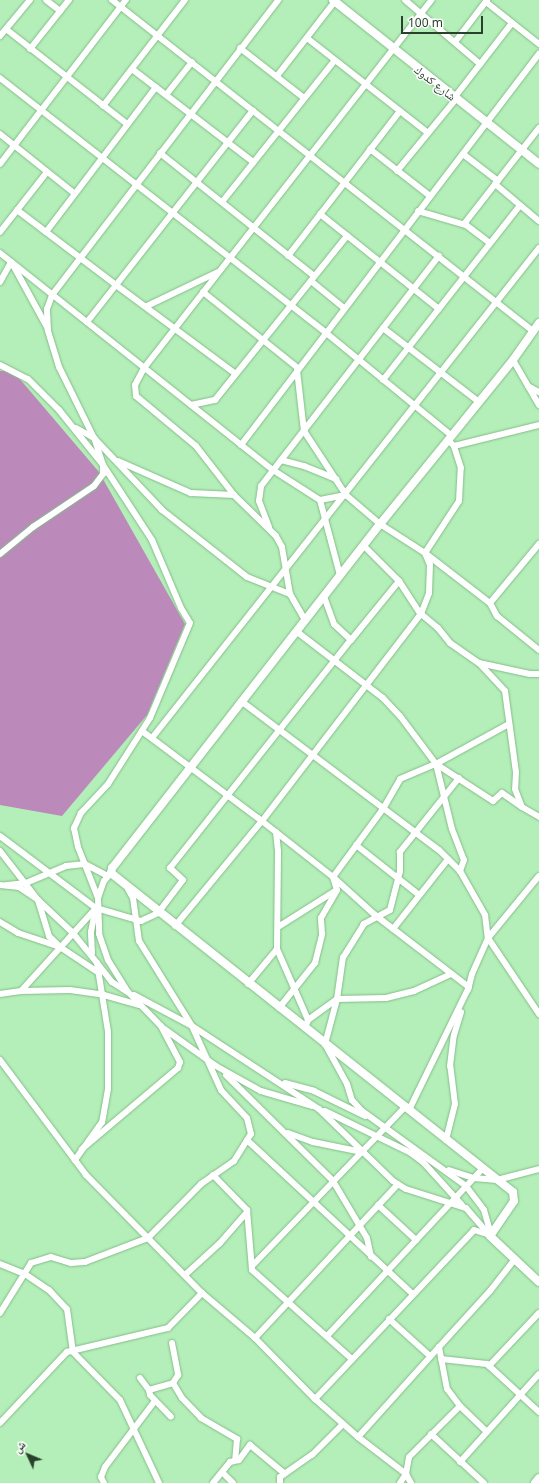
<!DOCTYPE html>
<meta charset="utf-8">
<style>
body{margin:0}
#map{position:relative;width:539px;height:1483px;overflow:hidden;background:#b4eeb8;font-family:"Noto Sans","Noto Naskh Arabic",sans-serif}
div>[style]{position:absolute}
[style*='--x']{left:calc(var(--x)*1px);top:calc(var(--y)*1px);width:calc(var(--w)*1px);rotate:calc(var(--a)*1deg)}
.water>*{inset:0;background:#bb89ba}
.roads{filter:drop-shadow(0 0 1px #84bd89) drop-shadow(0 0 1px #84bd89)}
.minor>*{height:6px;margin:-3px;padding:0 3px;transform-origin:3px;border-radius:3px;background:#fff}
.tertiary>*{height:8px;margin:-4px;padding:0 4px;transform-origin:4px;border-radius:4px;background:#fff}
span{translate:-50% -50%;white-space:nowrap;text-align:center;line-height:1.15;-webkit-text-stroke:3px #fefefe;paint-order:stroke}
.street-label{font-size:12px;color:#2a422c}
.north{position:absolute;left:8px;top:1435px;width:40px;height:40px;-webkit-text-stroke:3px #fefefe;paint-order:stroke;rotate:314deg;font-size:11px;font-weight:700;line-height:16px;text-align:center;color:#2a422c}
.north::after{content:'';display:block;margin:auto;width:14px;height:18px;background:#2a422c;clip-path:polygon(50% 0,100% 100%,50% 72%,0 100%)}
.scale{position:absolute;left:401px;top:16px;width:82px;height:18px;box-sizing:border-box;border:2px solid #2a422c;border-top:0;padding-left:5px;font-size:12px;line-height:14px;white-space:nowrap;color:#2a422c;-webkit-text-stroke:3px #fefefe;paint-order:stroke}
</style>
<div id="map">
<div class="water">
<i style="clip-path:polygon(0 371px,13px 371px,99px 472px,185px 624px,147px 715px,62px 816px,0 805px)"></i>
</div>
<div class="roads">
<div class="minor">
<i style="--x:46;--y:0;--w:18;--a:38"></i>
<i style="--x:112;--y:0;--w:536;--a:38.18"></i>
<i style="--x:405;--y:0;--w:99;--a:40.5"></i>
<i style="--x:486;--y:2;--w:68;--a:38.4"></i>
<i style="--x:6;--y:29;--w:154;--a:38.1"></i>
<i style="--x:0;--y:36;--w:47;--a:-50.2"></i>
<i style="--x:307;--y:38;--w:154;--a:38.1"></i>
<i style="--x:455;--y:42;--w:53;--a:-52.7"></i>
<i style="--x:240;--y:48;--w:81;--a:38"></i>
<i style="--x:30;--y:49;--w:63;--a:-51.5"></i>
<i style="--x:132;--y:69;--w:153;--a:37.5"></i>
<i style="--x:277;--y:76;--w:96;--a:-52.2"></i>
<i style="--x:0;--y:78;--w:412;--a:38"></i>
<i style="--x:325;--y:332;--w:163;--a:39.3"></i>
<i style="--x:166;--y:95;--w:42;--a:-51.8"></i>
<i style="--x:454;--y:98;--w:95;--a:-52.3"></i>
<i style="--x:103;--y:106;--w:134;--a:-52.3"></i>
<i style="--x:0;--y:134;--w:95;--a:38.6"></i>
<i style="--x:370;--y:149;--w:76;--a:38.1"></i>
<i style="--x:160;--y:153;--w:197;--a:38.6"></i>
<i style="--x:463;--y:154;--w:44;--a:37.6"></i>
<i style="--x:0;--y:164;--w:207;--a:-52.5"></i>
<i style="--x:397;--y:171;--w:93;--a:-50.7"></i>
<i style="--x:495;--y:184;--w:57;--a:40.1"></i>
<i style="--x:222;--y:202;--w:181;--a:-51.5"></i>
<i style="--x:17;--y:210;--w:124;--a:37.1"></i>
<i style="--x:116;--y:285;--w:222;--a:-51.9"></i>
<i style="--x:418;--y:211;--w:50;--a:16.3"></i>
<i style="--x:466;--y:225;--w:30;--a:37"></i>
<i style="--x:320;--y:214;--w:152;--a:38.6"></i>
<i style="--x:464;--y:224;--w:122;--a:-52"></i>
<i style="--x:0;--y:232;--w:76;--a:-51.9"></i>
<i style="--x:46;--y:232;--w:182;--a:-52.8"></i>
<i style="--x:0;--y:253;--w:349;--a:38.5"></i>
<i style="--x:273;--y:470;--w:56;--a:32.6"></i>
<i style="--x:320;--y:500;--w:26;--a:-11"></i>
<i style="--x:288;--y:256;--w:183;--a:-52.3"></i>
<i style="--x:13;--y:265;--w:71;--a:61.3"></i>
<i style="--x:311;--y:281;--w:43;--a:39.3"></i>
<i style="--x:0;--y:282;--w:23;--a:-61"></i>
<i style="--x:203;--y:292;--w:122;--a:38.7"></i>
<i style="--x:147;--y:306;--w:79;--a:-25.6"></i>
<i style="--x:87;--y:322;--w:47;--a:-51.9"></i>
<i style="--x:116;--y:285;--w:149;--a:36.6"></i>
<i style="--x:383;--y:328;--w:121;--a:37.6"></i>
<i style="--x:513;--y:360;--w:52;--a:60"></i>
<i style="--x:0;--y:365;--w:31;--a:27"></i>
<i style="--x:28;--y:379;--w:44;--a:45"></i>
<i style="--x:59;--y:410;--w:70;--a:51.3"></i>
<i style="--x:103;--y:465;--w:90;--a:56.8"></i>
<i style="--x:152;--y:540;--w:74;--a:66.9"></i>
<i style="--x:181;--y:608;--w:17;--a:59"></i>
<i style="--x:190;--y:623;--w:103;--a:112.8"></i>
<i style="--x:150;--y:718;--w:78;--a:122.5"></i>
<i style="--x:108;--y:784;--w:40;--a:133"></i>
<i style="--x:81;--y:813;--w:17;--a:115"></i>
<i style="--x:74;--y:828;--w:19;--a:78"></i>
<i style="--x:78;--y:847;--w:55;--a:68.6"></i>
<i style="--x:98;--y:898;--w:36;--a:88"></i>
<i style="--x:99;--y:934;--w:28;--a:71"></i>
<i style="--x:108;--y:960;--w:38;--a:58"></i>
<i style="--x:128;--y:992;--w:47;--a:45.9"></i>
<i style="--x:161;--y:1026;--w:41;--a:62.2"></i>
<i style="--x:180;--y:1062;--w:6;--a:108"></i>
<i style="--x:178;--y:1068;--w:126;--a:139.8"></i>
<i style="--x:297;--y:370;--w:61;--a:83.5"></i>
<i style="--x:304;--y:431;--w:77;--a:56.7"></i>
<i style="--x:346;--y:495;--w:45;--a:40.5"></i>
<i style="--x:380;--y:524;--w:54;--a:32.8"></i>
<i style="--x:425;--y:553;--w:82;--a:37.6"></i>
<i style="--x:490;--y:603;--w:15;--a:62"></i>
<i style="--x:497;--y:616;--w:54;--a:39"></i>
<i style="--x:383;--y:380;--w:222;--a:-51.9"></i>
<i style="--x:528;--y:386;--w:13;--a:29"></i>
<i style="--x:191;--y:405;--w:25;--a:-12"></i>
<i style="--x:215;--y:400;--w:211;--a:-51.2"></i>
<i style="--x:76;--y:428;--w:21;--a:29"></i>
<i style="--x:94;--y:438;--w:99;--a:46.6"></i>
<i style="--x:162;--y:510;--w:108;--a:38.2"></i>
<i style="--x:247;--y:577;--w:46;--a:21.6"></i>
<i style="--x:290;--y:594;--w:30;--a:60"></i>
<i style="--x:241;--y:445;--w:492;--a:-52.7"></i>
<i style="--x:454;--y:446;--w:88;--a:-13.9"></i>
<i style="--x:281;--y:460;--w:24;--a:15"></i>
<i style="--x:304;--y:466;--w:35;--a:22"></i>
<i style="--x:118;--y:461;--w:80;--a:23.7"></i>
<i style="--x:191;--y:493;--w:43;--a:2.7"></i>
<i style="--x:320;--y:500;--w:78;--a:75.1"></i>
<i style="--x:269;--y:527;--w:28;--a:-111"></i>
<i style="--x:259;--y:501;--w:15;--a:-82"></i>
<i style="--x:261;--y:486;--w:291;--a:-52.3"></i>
<i style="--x:363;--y:545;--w:51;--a:45"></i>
<i style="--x:399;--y:581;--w:38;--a:57"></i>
<i style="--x:420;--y:613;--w:23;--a:40"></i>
<i style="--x:438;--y:628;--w:19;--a:51"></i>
<i style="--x:450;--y:643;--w:35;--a:35"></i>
<i style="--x:479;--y:663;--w:38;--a:47"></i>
<i style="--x:505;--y:691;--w:82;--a:82.3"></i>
<i style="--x:516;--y:772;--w:17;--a:93"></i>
<i style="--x:515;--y:789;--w:19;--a:69"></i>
<i style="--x:522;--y:807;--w:20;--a:30"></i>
<i style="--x:0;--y:554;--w:43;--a:-39.3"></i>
<i style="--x:33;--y:527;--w:73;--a:-33.9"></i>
<i style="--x:94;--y:486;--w:15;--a:-53"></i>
<i style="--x:103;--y:474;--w:9;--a:-90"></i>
<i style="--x:103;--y:465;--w:28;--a:-108"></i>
<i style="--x:94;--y:438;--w:79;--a:-116.2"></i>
<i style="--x:59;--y:367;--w:39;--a:-107"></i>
<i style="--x:48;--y:330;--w:21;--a:-93"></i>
<i style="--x:47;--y:309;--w:15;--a:-70"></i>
<i style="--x:52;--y:295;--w:372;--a:-52.5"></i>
<i style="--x:290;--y:594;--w:48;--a:-99.7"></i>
<i style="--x:282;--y:547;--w:13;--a:-119"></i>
<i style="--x:276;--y:536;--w:59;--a:-135.7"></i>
<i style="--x:234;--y:495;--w:62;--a:-127.8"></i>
<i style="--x:196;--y:446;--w:78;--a:-140.2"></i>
<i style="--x:136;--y:396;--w:11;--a:-95"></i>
<i style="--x:135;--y:385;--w:19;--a:-62"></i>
<i style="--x:144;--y:368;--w:467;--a:-52"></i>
<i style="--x:490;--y:603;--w:77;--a:-50.3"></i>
<i style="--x:296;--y:631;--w:110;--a:37.6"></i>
<i style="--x:383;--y:698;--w:25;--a:47"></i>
<i style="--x:400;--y:716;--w:60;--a:53.1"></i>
<i style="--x:436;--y:764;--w:68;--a:33"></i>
<i style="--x:493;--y:801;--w:12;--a:-42"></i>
<i style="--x:502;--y:793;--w:24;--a:35"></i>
<i style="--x:351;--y:640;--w:76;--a:-50.9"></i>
<i style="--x:479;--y:663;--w:52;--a:12.2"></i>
<i style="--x:530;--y:674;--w:9;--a:0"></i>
<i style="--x:241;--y:701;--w:248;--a:37"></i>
<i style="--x:439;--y:850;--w:30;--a:45"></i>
<i style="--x:460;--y:871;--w:51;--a:60.4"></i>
<i style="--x:485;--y:915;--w:23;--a:83"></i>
<i style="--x:488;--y:938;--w:92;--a:56.1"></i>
<i style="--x:142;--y:731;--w:145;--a:36.9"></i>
<i style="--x:258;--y:818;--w:95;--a:38.2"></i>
<i style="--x:333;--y:877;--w:57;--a:42.1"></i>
<i style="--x:375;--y:915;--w:118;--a:37.5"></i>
<i style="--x:469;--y:987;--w:137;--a:116"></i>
<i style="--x:152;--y:738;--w:624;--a:-51.7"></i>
<i style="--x:436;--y:764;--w:67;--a:76.2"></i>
<i style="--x:452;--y:829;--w:33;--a:69"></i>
<i style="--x:464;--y:860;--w:12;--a:110"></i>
<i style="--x:459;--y:778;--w:95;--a:128.6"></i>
<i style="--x:400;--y:852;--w:19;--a:90"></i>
<i style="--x:400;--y:871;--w:40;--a:104.4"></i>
<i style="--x:390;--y:910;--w:30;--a:152"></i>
<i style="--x:364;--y:924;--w:39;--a:122"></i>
<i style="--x:343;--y:957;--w:42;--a:98.1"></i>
<i style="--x:337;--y:999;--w:47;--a:104.9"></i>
<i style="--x:325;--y:1044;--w:46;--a:61.2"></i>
<i style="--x:347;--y:1084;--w:17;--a:73"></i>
<i style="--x:352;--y:1100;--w:15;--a:48"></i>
<i style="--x:362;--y:1111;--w:128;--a:35.8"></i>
<i style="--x:466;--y:1186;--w:30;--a:53"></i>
<i style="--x:484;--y:1210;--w:25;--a:74"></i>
<i style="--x:0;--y:836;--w:120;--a:36.9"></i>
<i style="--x:356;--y:845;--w:80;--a:38.4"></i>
<i style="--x:0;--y:851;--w:62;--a:52.2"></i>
<i style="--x:38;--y:900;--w:47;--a:43.3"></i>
<i style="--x:72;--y:932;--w:40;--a:51"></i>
<i style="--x:97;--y:963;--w:70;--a:80.9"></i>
<i style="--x:108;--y:1032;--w:57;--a:90"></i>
<i style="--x:108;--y:1089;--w:34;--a:100"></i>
<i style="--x:102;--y:1122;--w:47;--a:125.4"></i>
<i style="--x:0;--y:885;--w:19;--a:6"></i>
<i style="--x:19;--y:887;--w:23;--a:34"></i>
<i style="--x:38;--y:900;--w:38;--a:73"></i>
<i style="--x:49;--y:936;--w:13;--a:45"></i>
<i style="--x:7;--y:885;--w:19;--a:-6"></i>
<i style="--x:26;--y:883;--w:43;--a:-23"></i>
<i style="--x:66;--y:866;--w:19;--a:-6"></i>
<i style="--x:85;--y:864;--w:26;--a:28"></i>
<i style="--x:98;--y:898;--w:18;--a:-71"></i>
<i style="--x:104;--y:881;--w:11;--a:-49"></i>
<i style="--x:0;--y:922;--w:21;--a:31"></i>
<i style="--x:18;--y:933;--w:44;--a:18.4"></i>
<i style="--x:60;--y:947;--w:47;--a:33.7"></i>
<i style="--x:175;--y:926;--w:136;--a:-50.4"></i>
<i style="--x:262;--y:821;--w:261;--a:-52.5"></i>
<i style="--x:421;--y:614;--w:22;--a:-69"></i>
<i style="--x:429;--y:593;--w:28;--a:-88"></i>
<i style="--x:430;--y:565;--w:13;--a:-113"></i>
<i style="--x:425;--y:553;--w:62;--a:-56.8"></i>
<i style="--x:459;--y:501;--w:33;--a:-87"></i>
<i style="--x:461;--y:468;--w:23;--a:-108"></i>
<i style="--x:454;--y:446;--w:8;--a:-135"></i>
<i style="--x:278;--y:927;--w:67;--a:-32.3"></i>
<i style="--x:393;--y:929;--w:89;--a:-51.8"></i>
<i style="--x:277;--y:949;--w:77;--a:66.4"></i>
<i style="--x:92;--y:953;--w:21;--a:-93"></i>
<i style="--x:91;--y:932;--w:25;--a:-79"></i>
<i style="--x:97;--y:963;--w:24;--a:52"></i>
<i style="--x:112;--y:982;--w:17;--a:33"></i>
<i style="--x:248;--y:984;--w:45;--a:-50.4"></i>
<i style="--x:277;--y:949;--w:98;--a:-89.4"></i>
<i style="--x:278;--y:851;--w:19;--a:-96"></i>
<i style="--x:468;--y:990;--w:16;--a:-76"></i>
<i style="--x:472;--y:974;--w:39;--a:-66"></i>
<i style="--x:488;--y:938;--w:80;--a:-50.6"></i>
<i style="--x:21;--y:991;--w:49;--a:-1.2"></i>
<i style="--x:70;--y:990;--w:34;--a:8"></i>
<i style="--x:104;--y:995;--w:36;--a:16"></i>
<i style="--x:0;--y:994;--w:21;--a:-8"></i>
<i style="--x:21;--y:991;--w:112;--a:-47.9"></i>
<i style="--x:96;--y:908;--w:47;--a:16.1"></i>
<i style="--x:141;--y:921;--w:19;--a:-25"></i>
<i style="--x:158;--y:913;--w:41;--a:-52.9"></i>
<i style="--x:183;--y:880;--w:18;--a:-137"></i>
<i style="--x:170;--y:868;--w:291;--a:-51.6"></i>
<i style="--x:351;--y:640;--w:23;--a:-137"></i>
<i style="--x:334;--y:624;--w:30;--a:-110"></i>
<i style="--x:134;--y:995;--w:66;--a:28.1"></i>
<i style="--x:192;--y:1026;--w:152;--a:33.2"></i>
<i style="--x:319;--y:1109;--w:103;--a:44.2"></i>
<i style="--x:393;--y:1181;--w:15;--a:32"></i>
<i style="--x:406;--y:1189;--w:63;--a:17.6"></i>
<i style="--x:466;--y:1208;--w:37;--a:49"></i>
<i style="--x:279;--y:1008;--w:58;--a:-51.3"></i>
<i style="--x:315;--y:963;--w:30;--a:-76"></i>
<i style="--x:322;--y:934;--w:16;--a:-94"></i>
<i style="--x:321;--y:918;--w:32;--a:-60"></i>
<i style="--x:337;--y:890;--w:14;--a:-107"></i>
<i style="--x:333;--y:877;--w:84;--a:-53.7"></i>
<i style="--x:383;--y:809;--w:34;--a:-60"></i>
<i style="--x:400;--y:779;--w:39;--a:-23"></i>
<i style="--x:436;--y:764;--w:83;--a:-28.7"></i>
<i style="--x:163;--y:1028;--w:65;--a:35.6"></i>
<i style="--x:216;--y:1066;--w:51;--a:29.1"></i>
<i style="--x:261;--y:1091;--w:53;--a:16.4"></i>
<i style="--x:305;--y:1028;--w:9;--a:-69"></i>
<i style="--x:308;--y:1020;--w:36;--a:-36"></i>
<i style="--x:337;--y:999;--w:49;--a:-1.2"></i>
<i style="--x:386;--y:998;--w:29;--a:-14"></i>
<i style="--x:414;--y:991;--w:41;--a:-24.7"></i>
<i style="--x:0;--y:1060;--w:144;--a:53.2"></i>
<i style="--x:86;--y:1175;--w:165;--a:45.5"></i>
<i style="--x:202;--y:1293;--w:70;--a:40.3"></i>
<i style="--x:255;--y:1338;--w:86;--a:45.5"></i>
<i style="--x:315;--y:1399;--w:57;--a:41.5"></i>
<i style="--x:358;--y:1437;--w:61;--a:37.6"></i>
<i style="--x:406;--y:1474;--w:11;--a:124"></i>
<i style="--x:226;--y:1075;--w:151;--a:44.7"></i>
<i style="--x:333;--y:1181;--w:66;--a:59.2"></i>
<i style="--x:367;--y:1238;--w:19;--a:78"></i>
<i style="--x:285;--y:1083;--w:30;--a:15"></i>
<i style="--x:314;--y:1091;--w:57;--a:26.1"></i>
<i style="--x:325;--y:1111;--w:96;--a:26"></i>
<i style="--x:411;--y:1153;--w:15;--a:37"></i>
<i style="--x:423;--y:1162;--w:58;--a:47.8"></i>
<i style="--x:288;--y:1133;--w:27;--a:20"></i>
<i style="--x:313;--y:1142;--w:50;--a:11.5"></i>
<i style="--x:247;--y:1140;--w:226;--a:42.9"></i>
<i style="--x:446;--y:1140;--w:37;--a:-76"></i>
<i style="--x:455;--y:1104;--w:38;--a:-97"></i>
<i style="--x:450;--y:1066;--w:31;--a:-83"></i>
<i style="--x:454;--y:1035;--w:24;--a:-73"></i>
<i style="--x:449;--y:1170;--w:26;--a:18"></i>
<i style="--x:474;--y:1178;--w:23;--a:5"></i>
<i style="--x:497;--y:1180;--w:43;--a:-14.7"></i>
<i style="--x:213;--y:1175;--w:49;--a:45.8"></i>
<i style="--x:247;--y:1210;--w:60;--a:85.2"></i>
<i style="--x:252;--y:1270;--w:134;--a:41.7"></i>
<i style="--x:378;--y:1205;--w:52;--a:42.6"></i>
<i style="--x:0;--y:1264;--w:27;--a:22"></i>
<i style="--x:25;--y:1274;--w:29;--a:34"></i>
<i style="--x:49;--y:1290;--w:26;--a:47"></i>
<i style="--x:67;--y:1309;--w:43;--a:82.1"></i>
<i style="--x:73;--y:1352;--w:67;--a:45.6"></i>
<i style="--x:120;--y:1400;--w:92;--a:64.8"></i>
<i style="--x:252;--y:1266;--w:221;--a:-46.1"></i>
<i style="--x:185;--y:1275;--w:47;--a:-42.4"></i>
<i style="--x:220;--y:1243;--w:41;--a:-48.9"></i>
<i style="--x:0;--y:1313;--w:59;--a:-58.2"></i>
<i style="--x:31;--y:1263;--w:21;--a:-17"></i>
<i style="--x:51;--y:1257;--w:21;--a:17"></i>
<i style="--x:71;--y:1263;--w:14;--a:-4"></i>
<i style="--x:85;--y:1262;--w:67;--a:-20.9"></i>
<i style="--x:148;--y:1238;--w:76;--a:-45.5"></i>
<i style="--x:201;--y:1184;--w:40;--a:-34.9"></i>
<i style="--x:234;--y:1161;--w:32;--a:-58"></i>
<i style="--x:251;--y:1134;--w:16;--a:-104"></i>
<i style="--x:247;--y:1118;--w:38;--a:-133"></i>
<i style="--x:221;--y:1090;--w:70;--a:-114.4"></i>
<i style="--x:192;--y:1026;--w:100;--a:-121.9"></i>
<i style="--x:139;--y:941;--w:43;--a:-97.9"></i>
<i style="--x:133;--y:898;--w:10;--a:-119"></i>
<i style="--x:389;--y:1319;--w:55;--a:42.1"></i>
<i style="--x:327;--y:1336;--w:229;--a:-47.1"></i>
<i style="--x:255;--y:1338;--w:210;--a:-47.1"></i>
<i style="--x:172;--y:1343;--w:33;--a:79"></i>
<i style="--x:178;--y:1375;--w:9;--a:122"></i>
<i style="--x:173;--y:1383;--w:17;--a:59"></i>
<i style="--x:182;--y:1398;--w:28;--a:46"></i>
<i style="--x:201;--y:1418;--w:42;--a:30.3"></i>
<i style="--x:237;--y:1439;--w:21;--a:95"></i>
<i style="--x:441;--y:1359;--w:46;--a:6.2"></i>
<i style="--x:487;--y:1364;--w:71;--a:42.7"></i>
<i style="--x:489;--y:1366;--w:73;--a:-46.7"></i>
<i style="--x:140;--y:1378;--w:15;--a:53"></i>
<i style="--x:149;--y:1390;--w:25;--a:-16"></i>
<i style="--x:149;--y:1390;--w:5;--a:79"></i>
<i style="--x:150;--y:1395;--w:30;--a:46"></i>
<i style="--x:315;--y:1399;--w:232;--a:-46.7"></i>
<i style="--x:474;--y:1230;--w:14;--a:17"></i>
<i style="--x:460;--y:1406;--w:37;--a:44"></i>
<i style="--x:0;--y:1423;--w:98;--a:-46.7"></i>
<i style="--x:67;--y:1352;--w:104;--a:-13.4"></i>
<i style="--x:168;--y:1328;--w:49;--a:-45.8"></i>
<i style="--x:431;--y:1434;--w:72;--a:42.8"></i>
<i style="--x:358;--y:1437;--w:121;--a:-48"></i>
<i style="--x:460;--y:1462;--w:118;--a:-48.1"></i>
<i style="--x:223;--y:1473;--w:14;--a:45"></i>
<i style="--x:104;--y:1483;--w:7;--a:-117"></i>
<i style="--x:101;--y:1477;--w:11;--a:-68"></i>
<i style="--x:105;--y:1467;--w:83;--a:-52.9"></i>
<i style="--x:213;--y:1483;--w:27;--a:-51"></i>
<i style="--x:230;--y:1462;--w:9;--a:-13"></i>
<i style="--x:239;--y:1460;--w:19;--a:-54"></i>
<i style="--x:250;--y:1445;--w:45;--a:39.6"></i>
<i style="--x:280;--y:1483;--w:6;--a:-90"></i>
<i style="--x:280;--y:1477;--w:39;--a:-35"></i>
<i style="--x:312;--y:1455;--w:44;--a:-45"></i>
<i style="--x:411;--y:1483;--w:10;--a:-119"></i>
<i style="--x:406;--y:1474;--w:17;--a:-80"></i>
<i style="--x:409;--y:1457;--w:72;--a:-45"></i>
<i style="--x:460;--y:1406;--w:21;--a:-127"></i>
<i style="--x:447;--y:1389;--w:43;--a:-100.8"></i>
<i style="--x:439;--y:1347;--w:76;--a:-47.7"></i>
<i style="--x:490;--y:1291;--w:41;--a:-52"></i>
</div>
<div class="tertiary">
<i style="--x:333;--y:0;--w:263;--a:38.5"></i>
<i style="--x:539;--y:323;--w:45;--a:125.1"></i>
<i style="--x:513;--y:360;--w:211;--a:129"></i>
<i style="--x:380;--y:524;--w:436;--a:127.9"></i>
<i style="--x:112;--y:868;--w:5;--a:101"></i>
<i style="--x:111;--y:873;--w:513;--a:38.43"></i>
<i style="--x:513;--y:1192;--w:9;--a:84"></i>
<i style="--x:514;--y:1201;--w:42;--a:124.4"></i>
<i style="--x:490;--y:1236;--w:67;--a:43.2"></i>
<i style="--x:535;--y:1483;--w:6;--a:-51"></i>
</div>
</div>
<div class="street-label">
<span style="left:435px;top:83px;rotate:38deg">شارع كدوك</span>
</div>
<div class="north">ش</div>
<div class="scale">100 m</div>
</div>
